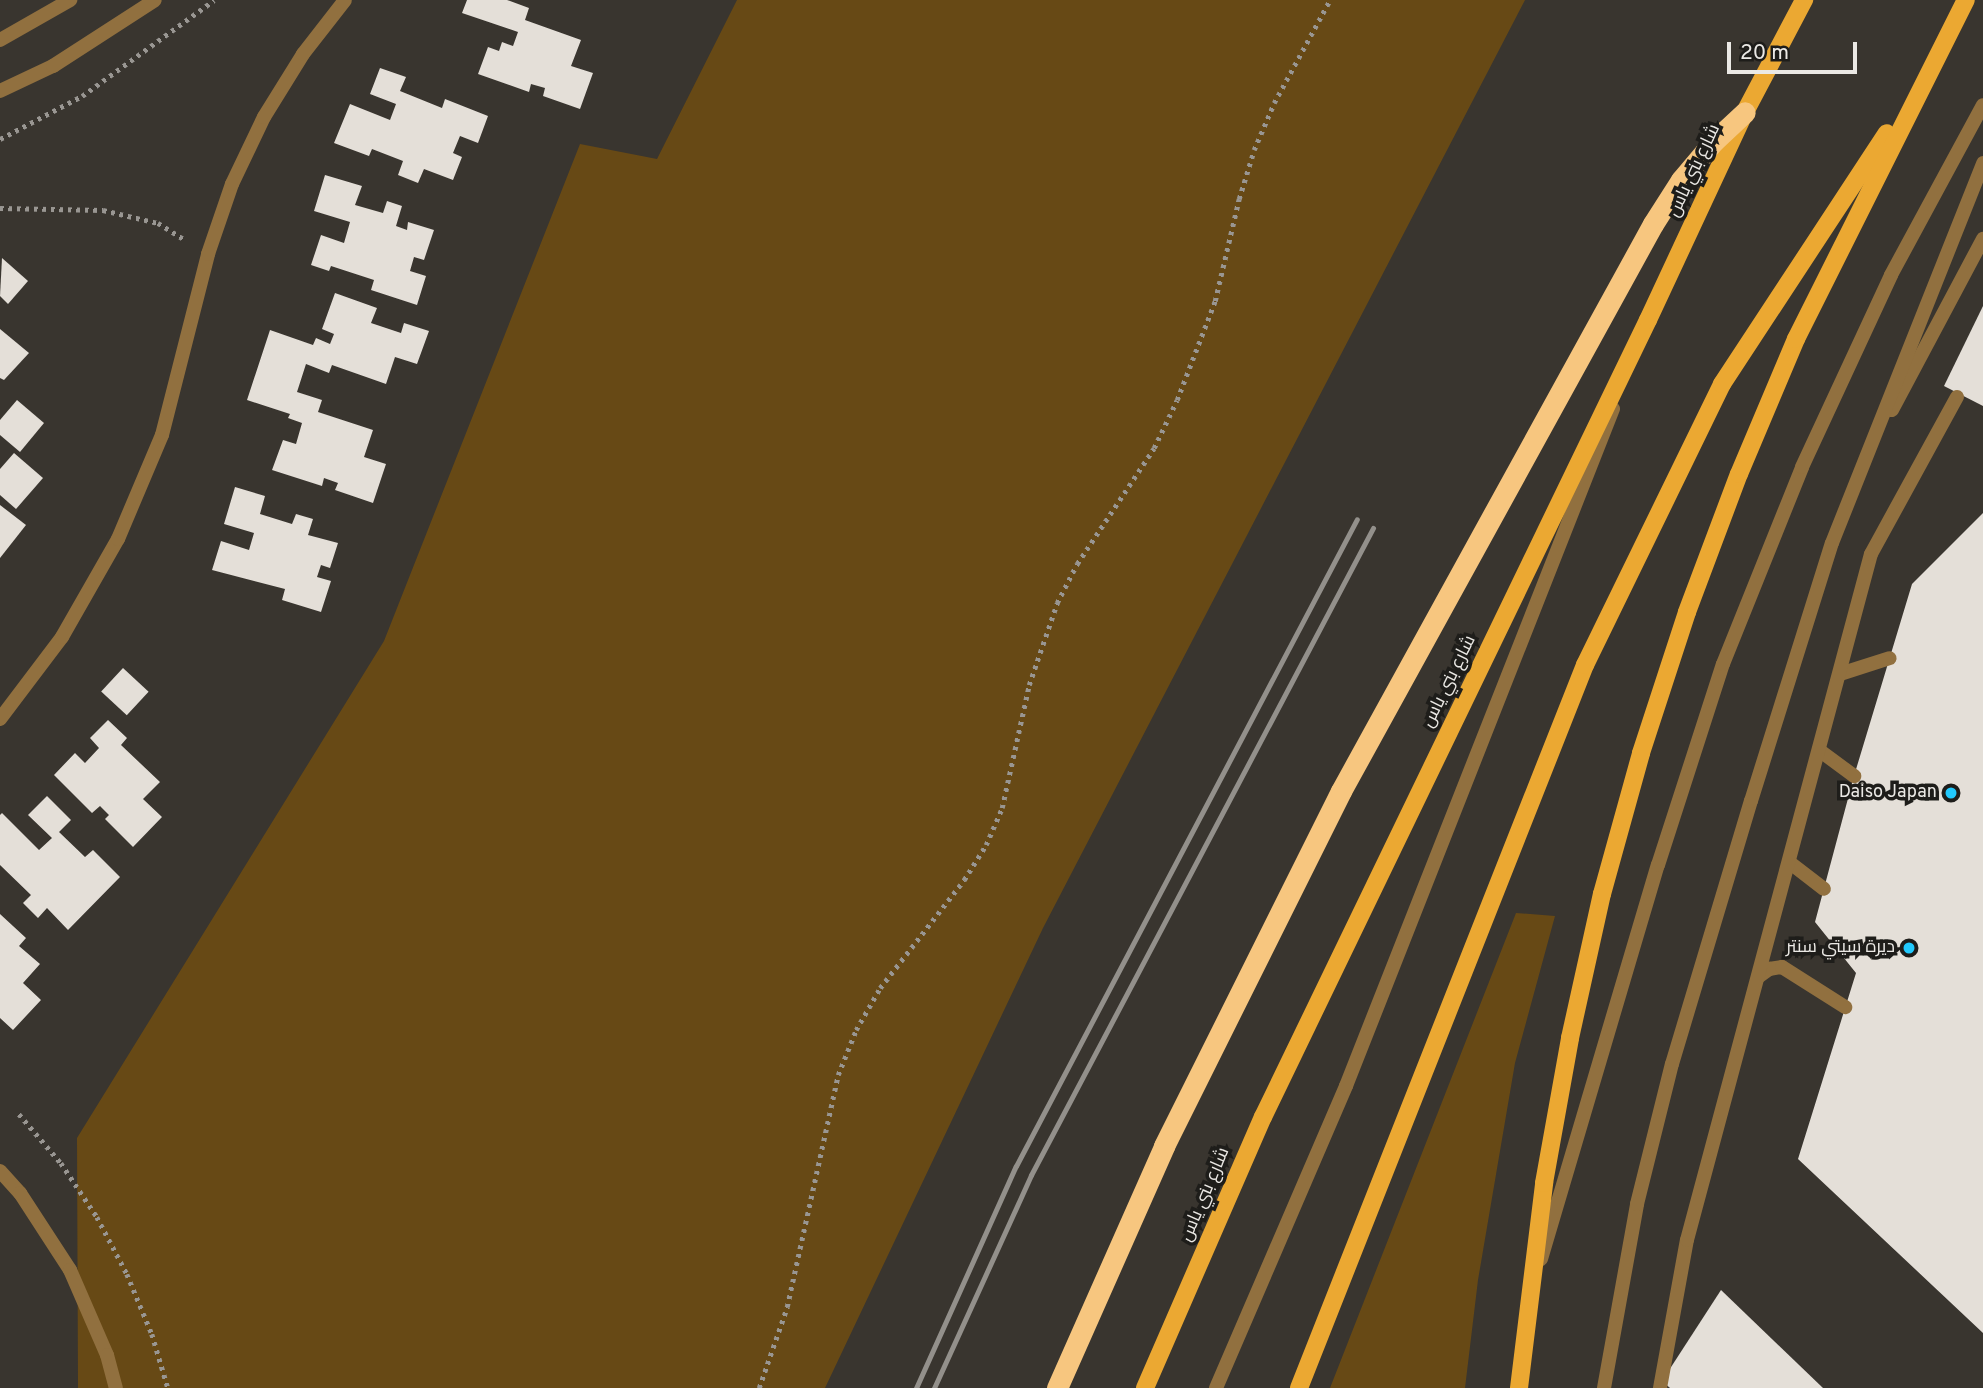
<!DOCTYPE html>
<meta charset="utf-8">
<style>
body{margin:0}
#map{position:relative;width:1983px;height:1388px;overflow:hidden;background:#39352f;font-family:Overpass,Cairo,sans-serif}
div>[style]{position:absolute}
[style*='--x']{left:calc(var(--x)*1px);top:calc(var(--y)*1px);width:calc(var(--w)*1px);rotate:calc(var(--a)*1deg)}
.green>*{inset:0;background:#674915}
.building>*{inset:0;background:#e4dfd8;transform-origin:0 0}
.path>*{height:4.5px;margin-top:-2.25px;transform-origin:0;background:repeating-linear-gradient(90deg,#999692 0 3.5px,transparent 0 8.5px)}
.lane>*{height:14px;margin:-7px;padding:0 7px;transform-origin:7px;border-radius:7px;background:#91703f}
.primary>*{height:18px;margin:-9px;padding:0 9px;transform-origin:9px;border-radius:9px;background:#eba832}
.highway>*{height:21px;margin:-10.5px;padding:0 10.5px;transform-origin:10.5px;border-radius:10.5px;background:#f7c67f}
.rail>*{height:5px;margin:-2.5px;padding:0 2.5px;transform-origin:2.5px;border-radius:2.5px;background:#93908b}
.dots>*{width:19px;height:19px;translate:-50% -50%;box-sizing:border-box;border:4px solid #1e1d1a;border-radius:50%}
span{translate:-50% -50%;white-space:nowrap;text-align:center;line-height:1.15;-webkit-text-stroke:7px #1e1d1a;paint-order:stroke}
.street-label{font-size:18px;color:#ebe9e5}
.poi-label{font-size:18px;color:#ebe9e5}
.right{translate:-100% -50%;text-align:right}
.scale{position:absolute;left:1727px;top:42px;width:130px;height:32px;box-sizing:border-box;border:4px solid #ebe9e5;border-top:0;padding-left:9px;font-size:21px;line-height:24px;white-space:nowrap;color:#ebe9e5;-webkit-text-stroke:5px #1e1d1a;paint-order:stroke}
</style>
<div id="map">
<div class="green">
<i style="clip-path:polygon(737px 0,1525px 0,1043px 928px,825px 1388px,78px 1388px,77px 1138px,384px 641px,580px 144px,657px 159px)"></i>
<i style="clip-path:polygon(1516px 913px,1555px 916px,1515px 1063px,1478px 1280px,1465px 1388px,1330px 1388px)"></i>
</div>
<div class="building">
<i style="clip-path:polygon(467px 0,507px 0,529px 8px,525px 20px,581px 40px,571px 66px,593px 73px,580px 109px,543px 96px,545px 88px,531px 84px,529px 92px,478px 74px,488px 47px,499px 51px,502px 42px,513px 46px,518px 32px,462px 13px)"></i>
<i style="clip-path:polygon(380px 68px,406px 77px,400px 91px,442px 108px,445px 99px,488px 116px,478px 143px,460px 136px,453px 153px,462px 157px,453px 180px,424px 169px,418px 183px,398px 175px,403px 161px,372px 149px,369px 156px,334px 143px,350px 104px,390px 120px,396px 104px,370px 94px)"></i>
<i style="clip-path:polygon(325px 175px,362px 186px,355px 205px,383px 213px,387px 201px,402px 206px,396px 226px,407px 230px,408px 222px,434px 230px,424px 260px,414px 257px,410px 271px,426px 276px,417px 305px,371px 290px,374px 280px,331px 266px,329px 271px,311px 265px,321px 235px,344px 243px,350px 222px,314px 211px)"></i>
<i style="clip-path:polygon(2px 258px,28px 281px,8px 304px,0 296px)"></i>
<i style="clip-path:polygon(335px 293px,377px 308px,371px 323px,401px 333px,404px 323px,429px 331px,417px 364px,395px 357px,386px 384px,332px 365px,329px 373px,306px 364px,297px 392px,322px 400px,318px 412px,373px 430px,364px 457px,386px 464px,373px 503px,335px 490px,338px 483px,324px 478px,322px 486px,272px 470px,283px 440px,296px 444px,302px 423px,288px 418px,290px 414px,247px 400px,270px 330px,313px 345px,316px 338px,330px 344px,334px 334px,322px 329px)"></i>
<i style="clip-path:polygon(1983px 306px,1983px 406px,1944px 386px)"></i>
<i style="clip-path:polygon(0 329px,29px 353px,4px 380px,0 378px)"></i>
<i style="clip-path:polygon(17px 400px,44px 423px,20px 452px,0 435px,0 420px)"></i>
<i style="clip-path:polygon(14px 453px,43px 478px,16px 509px,0 495px,0 469px)"></i>
<i style="clip-path:polygon(235px 487px,265px 496px,260px 514px,292px 524px,296px 514px,313px 519px,308px 535px,338px 543px,330px 568px,321px 565px,317px 577px,331px 581px,321px 612px,282px 600px,285px 589px,212px 570px,221px 541px,249px 550px,254px 533px,224px 524px)"></i>
<i style="clip-path:polygon(0 505px,26px 525px,0 558px)"></i>
<i style="clip-path:polygon(1983px 513px,1983px 1333px,1798px 1159px,1856px 973px,1815px 922px,1854px 776px,1912px 584px)"></i>
<i style="left:123px;top:668px;width:35px;height:32px;rotate:43deg"></i>
<i style="clip-path:polygon(108px 720px,127px 738px,121px 745px,160px 782px,143px 799px,162px 817px,133px 847px,105px 819px,109px 815px,100px 806px,92px 813px,54px 775px,75px 753px,85px 763px,99px 748px,90px 738px)"></i>
<i style="clip-path:polygon(47px 796px,71px 820px,59px 832px,85px 857px,93px 850px,120px 877px,68px 930px,47px 908px,38px 918px,23px 903px,31px 895px,0 865px,0 815px,2px 813px,39px 850px,52px 838px,28px 815px)"></i>
<i style="clip-path:polygon(0 914px,26px 938px,19px 946px,40px 964px,23px 983px,41px 1000px,13px 1030px,0 1018px)"></i>
<i style="clip-path:polygon(1721px 1290px,1823px 1388px,1670px 1388px,1662px 1381px)"></i>
</div>
<div class="path">
<i style="--x:0;--y:139;--w:93;--a:-27.7"></i>
<i style="--x:82;--y:96;--w:163;--a:-36"></i>
<i style="--x:0;--y:208;--w:103;--a:1.1"></i>
<i style="--x:103;--y:210;--w:57;--a:13.3"></i>
<i style="--x:158;--y:223;--w:31;--a:32"></i>
<i style="--x:19;--y:1114;--w:65;--a:49.4"></i>
<i style="--x:61;--y:1163;--w:65;--a:56.3"></i>
<i style="--x:97;--y:1217;--w:64;--a:62.2"></i>
<i style="--x:127;--y:1274;--w:65;--a:67.4"></i>
<i style="--x:152;--y:1334;--w:56;--a:73.5"></i>
<i style="--x:759;--y:1388;--w:86;--a:-70.9"></i>
<i style="--x:787;--y:1307;--w:238;--a:-77.6"></i>
<i style="--x:838;--y:1075;--w:48;--a:-68.2"></i>
<i style="--x:856;--y:1030;--w:48;--a:-60.3"></i>
<i style="--x:880;--y:988;--w:137;--a:-52.1"></i>
<i style="--x:964;--y:880;--w:41;--a:-57.8"></i>
<i style="--x:986;--y:845;--w:40;--a:-66.6"></i>
<i style="--x:1002;--y:808;--w:126;--a:-77.6"></i>
<i style="--x:1029;--y:685;--w:87;--a:-71.1"></i>
<i style="--x:1057;--y:603;--w:44;--a:-62.9"></i>
<i style="--x:1077;--y:564;--w:139;--a:-56.4"></i>
<i style="--x:1154;--y:448;--w:53;--a:-64.4"></i>
<i style="--x:1177;--y:400;--w:106;--a:-69"></i>
<i style="--x:1215;--y:301;--w:105;--a:-76.8"></i>
<i style="--x:1239;--y:199;--w:51;--a:-73"></i>
<i style="--x:1254;--y:150;--w:51;--a:-66.9"></i>
<i style="--x:1274;--y:103;--w:117;--a:-61.5"></i>
</div>
<div class="lane">
<i style="--x:0;--y:40;--w:81;--a:-29.7"></i>
<i style="--x:0;--y:91;--w:59;--a:-25.3"></i>
<i style="--x:53;--y:66;--w:121;--a:-32.9"></i>
<i style="--x:1892;--y:410;--w:194;--a:-62"></i>
<i style="--x:1840;--y:674;--w:52;--a:-17.7"></i>
<i style="--x:0;--y:719;--w:103;--a:-52.9"></i>
<i style="--x:62;--y:637;--w:113;--a:-60.3"></i>
<i style="--x:118;--y:539;--w:113;--a:-67.1"></i>
<i style="--x:162;--y:435;--w:187;--a:-75.7"></i>
<i style="--x:208;--y:254;--w:74;--a:-71.1"></i>
<i style="--x:232;--y:184;--w:74;--a:-64.5"></i>
<i style="--x:264;--y:117;--w:74;--a:-58.2"></i>
<i style="--x:303;--y:54;--w:68;--a:-52.1"></i>
<i style="--x:1819;--y:750;--w:44;--a:36.6"></i>
<i style="--x:1789;--y:862;--w:44;--a:37.6"></i>
<i style="--x:1758;--y:977;--w:14;--a:-36"></i>
<i style="--x:1769;--y:969;--w:13;--a:-9"></i>
<i style="--x:1782;--y:967;--w:75;--a:32.4"></i>
<i style="--x:0;--y:1171;--w:30;--a:48"></i>
<i style="--x:20;--y:1193;--w:92;--a:57"></i>
<i style="--x:70;--y:1270;--w:93;--a:66.5"></i>
<i style="--x:107;--y:1355;--w:34;--a:75"></i>
<i style="--x:1541;--y:1259;--w:411;--a:-73.5"></i>
<i style="--x:1658;--y:865;--w:211;--a:-72.1"></i>
<i style="--x:1723;--y:664;--w:212;--a:-68.1"></i>
<i style="--x:1802;--y:467;--w:212;--a:-65.1"></i>
<i style="--x:1891;--y:275;--w:193;--a:-61.6"></i>
<i style="--x:1216;--y:1388;--w:329;--a:-66.7"></i>
<i style="--x:1346;--y:1086;--w:728;--a:-68.48"></i>
<i style="--x:1604;--y:1388;--w:187;--a:-79.8"></i>
<i style="--x:1637;--y:1204;--w:144;--a:-76"></i>
<i style="--x:1672;--y:1064;--w:275;--a:-73.3"></i>
<i style="--x:1751;--y:801;--w:270;--a:-72.6"></i>
<i style="--x:1832;--y:543;--w:409;--a:-68.3"></i>
<i style="--x:1660;--y:1388;--w:150;--a:-79.7"></i>
<i style="--x:1687;--y:1240;--w:710;--a:-74.99"></i>
<i style="--x:1871;--y:554;--w:179;--a:-61.3"></i>
</div>
<div class="primary">
<i style="--x:1145;--y:1388;--w:296;--a:-66.5"></i>
<i style="--x:1263;--y:1117;--w:885;--a:-64.22"></i>
<i style="--x:1648;--y:320;--w:230;--a:-65"></i>
<i style="--x:1745;--y:112;--w:127;--a:-62.2"></i>
<i style="--x:1299;--y:1388;--w:778;--a:-68.42"></i>
<i style="--x:1585;--y:665;--w:313;--a:-64"></i>
<i style="--x:1722;--y:384;--w:300;--a:-56.7"></i>
<i style="--x:1519;--y:1388;--w:207;--a:-83"></i>
<i style="--x:1544;--y:1183;--w:147;--a:-79.8"></i>
<i style="--x:1570;--y:1038;--w:148;--a:-77.5"></i>
<i style="--x:1602;--y:894;--w:146;--a:-74.5"></i>
<i style="--x:1641;--y:753;--w:148;--a:-71.9"></i>
<i style="--x:1687;--y:612;--w:147;--a:-69.4"></i>
<i style="--x:1739;--y:474;--w:147;--a:-67.1"></i>
<i style="--x:1796;--y:339;--w:379;--a:-63.4"></i>
</div>
<div class="highway">
<i style="--x:1057;--y:1388;--w:265;--a:-66.1"></i>
<i style="--x:1164;--y:1146;--w:397;--a:-63.5"></i>
<i style="--x:1341;--y:791;--w:647;--a:-61.18"></i>
<i style="--x:1653;--y:224;--w:52;--a:-57.5"></i>
<i style="--x:1681;--y:180;--w:51;--a:-49.8"></i>
<i style="--x:1714;--y:141;--w:42;--a:-43.1"></i>
</div>
<div class="rail">
<i style="--x:916;--y:1388;--w:243;--a:-65.8"></i>
<i style="--x:1016;--y:1166;--w:731;--a:-62.21"></i>
<i style="--x:934;--y:1388;--w:234;--a:-65.5"></i>
<i style="--x:1031;--y:1175;--w:732;--a:-62.14"></i>
</div>
<div class="dots">
<i style="left:1951px;top:793px;background:#22c9fd"></i>
<i style="left:1909px;top:948px;background:#22c9fd"></i>
</div>
<div class="street-label">
<span style="left:1695px;top:171px;rotate:-65deg">شارع بني ياس</span>
<span style="left:1450px;top:682px;rotate:-64deg">شارع بني ياس</span>
<span style="left:1206px;top:1195px;rotate:-67deg">شارع بني ياس</span>
</div>
<div class="poi-label">
<span class="right" style="left:1937px;top:793px">Daiso Japan</span>
<span class="right" style="left:1895px;top:948px">ديرة سيتي سنتر</span>
</div>
<div class="scale">20 m</div>
</div>
